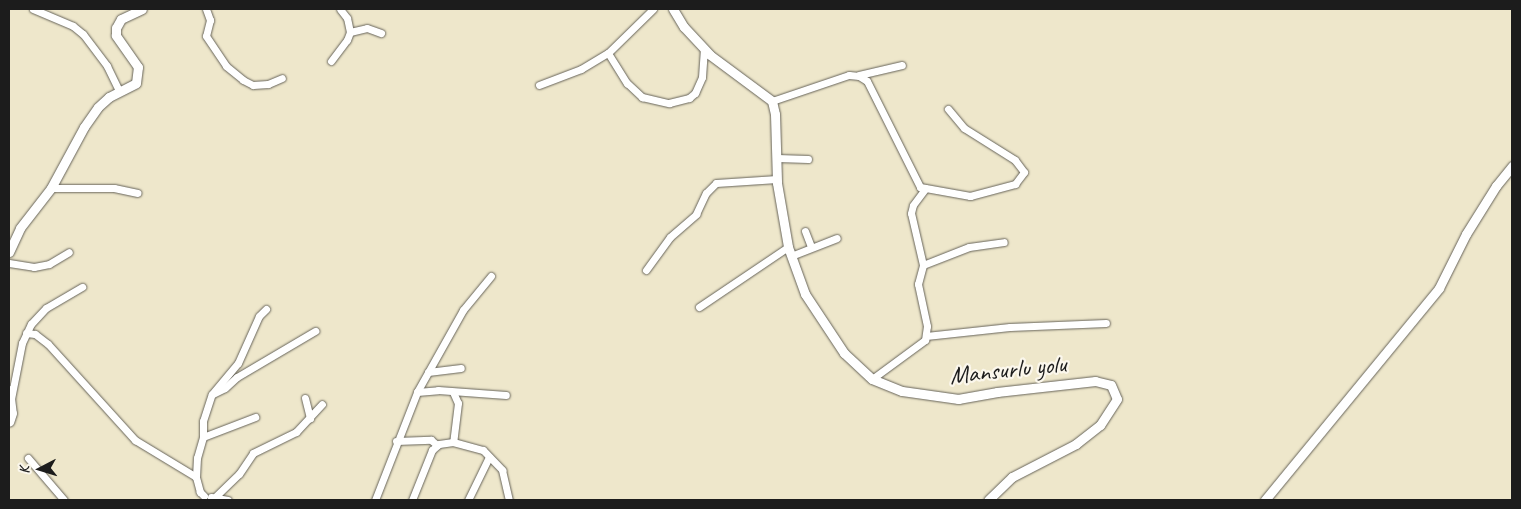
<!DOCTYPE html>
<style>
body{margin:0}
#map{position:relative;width:1521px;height:509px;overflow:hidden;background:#eee7cb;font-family:Caveat,sans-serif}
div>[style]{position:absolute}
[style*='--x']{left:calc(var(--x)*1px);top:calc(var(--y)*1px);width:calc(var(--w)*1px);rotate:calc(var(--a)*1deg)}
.roads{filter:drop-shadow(0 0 1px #666359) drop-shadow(0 0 1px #666359)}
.minor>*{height:7px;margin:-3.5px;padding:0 3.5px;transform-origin:3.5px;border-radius:3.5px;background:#fff}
.tertiary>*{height:9px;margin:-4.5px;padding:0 4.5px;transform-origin:4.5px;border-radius:4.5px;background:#fff}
span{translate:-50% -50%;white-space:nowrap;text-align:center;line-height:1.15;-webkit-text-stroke:4.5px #fbf7ec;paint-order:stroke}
.street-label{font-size:25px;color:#1c1c1c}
.frame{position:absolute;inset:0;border:10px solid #1c1c1c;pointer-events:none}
.north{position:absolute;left:15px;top:444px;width:50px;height:50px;-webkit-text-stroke:4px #fbf7ec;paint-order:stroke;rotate:265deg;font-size:14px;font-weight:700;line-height:20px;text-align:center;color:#1c1c1c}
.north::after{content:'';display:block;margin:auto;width:18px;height:22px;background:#1c1c1c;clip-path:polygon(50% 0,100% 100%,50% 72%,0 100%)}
</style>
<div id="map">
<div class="roads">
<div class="minor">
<i style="--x:33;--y:9;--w:43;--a:23"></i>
<i style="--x:73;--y:26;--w:13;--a:39"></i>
<i style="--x:83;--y:34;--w:40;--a:53"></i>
<i style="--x:107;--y:66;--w:28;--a:64"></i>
<i style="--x:206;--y:9;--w:12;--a:70"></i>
<i style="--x:210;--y:20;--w:16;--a:104"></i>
<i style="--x:206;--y:36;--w:36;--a:56"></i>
<i style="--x:226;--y:66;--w:22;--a:39"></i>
<i style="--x:243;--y:80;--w:11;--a:27"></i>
<i style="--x:253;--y:85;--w:15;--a:-4"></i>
<i style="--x:268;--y:84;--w:15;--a:-23"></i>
<i style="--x:350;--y:32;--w:17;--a:-13"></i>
<i style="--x:367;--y:28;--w:15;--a:20"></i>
<i style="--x:608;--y:53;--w:36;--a:58"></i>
<i style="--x:627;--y:83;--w:21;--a:43"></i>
<i style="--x:642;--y:97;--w:28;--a:13"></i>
<i style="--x:669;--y:103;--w:21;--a:-14"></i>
<i style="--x:689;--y:98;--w:8;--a:-40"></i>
<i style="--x:695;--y:93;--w:17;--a:-66"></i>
<i style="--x:702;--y:77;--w:29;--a:-86"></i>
<i style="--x:331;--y:61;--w:26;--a:-53"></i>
<i style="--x:347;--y:40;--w:9;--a:-69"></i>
<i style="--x:350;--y:32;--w:14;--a:-102"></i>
<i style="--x:347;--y:18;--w:11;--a:-128"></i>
<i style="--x:859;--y:75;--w:44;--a:-13.1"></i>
<i style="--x:539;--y:85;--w:45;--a:-20.9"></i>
<i style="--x:581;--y:69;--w:31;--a:-31"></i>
<i style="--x:608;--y:53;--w:63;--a:-44.4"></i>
<i style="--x:772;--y:101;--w:81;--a:-18.7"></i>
<i style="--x:849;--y:75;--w:10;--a:6"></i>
<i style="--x:859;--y:76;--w:9;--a:32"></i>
<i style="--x:867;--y:81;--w:119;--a:63.4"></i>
<i style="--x:920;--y:187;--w:51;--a:10.2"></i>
<i style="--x:970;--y:196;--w:47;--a:-14.9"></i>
<i style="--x:1015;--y:184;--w:15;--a:-53"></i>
<i style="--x:1024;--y:172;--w:15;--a:-127"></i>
<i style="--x:1015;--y:160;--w:60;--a:-147.9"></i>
<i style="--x:964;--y:128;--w:25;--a:-130"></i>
<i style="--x:777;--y:158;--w:31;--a:2"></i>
<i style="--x:51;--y:188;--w:63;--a:0"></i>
<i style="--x:114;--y:188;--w:24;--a:12"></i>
<i style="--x:805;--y:231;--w:17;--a:69"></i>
<i style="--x:791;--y:256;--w:49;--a:-21.4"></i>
<i style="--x:9;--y:263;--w:25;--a:9"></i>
<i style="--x:34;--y:267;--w:15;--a:-11"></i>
<i style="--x:49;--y:264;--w:23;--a:-31"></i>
<i style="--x:923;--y:265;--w:53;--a:-103"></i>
<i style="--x:911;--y:213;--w:8;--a:-76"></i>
<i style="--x:913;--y:205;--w:21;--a:-53"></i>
<i style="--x:646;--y:270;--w:41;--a:-54"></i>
<i style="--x:670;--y:237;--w:35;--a:-41"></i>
<i style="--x:696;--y:214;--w:23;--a:-65"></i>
<i style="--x:706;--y:193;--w:14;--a:-45"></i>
<i style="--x:716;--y:183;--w:61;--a:-3.8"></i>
<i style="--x:699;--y:307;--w:107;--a:-34"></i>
<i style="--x:26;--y:333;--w:9;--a:6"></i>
<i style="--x:35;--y:334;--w:16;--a:38"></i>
<i style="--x:48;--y:344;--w:130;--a:47.8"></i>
<i style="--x:135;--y:440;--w:71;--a:31.2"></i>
<i style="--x:926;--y:336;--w:84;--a:-6.1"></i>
<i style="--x:1010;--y:327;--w:96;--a:-2.4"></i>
<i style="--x:428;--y:372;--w:33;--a:-7"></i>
<i style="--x:872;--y:379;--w:66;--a:-36.3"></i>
<i style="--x:925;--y:340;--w:14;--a:-82"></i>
<i style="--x:927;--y:326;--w:43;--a:-102.1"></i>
<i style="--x:918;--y:284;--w:20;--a:-75"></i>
<i style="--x:923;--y:265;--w:49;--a:-21.4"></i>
<i style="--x:969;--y:247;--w:35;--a:-8"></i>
<i style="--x:417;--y:392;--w:21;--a:-5"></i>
<i style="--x:438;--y:390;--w:68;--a:4.2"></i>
<i style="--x:453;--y:392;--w:12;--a:66"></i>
<i style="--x:458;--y:403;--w:39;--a:97"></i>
<i style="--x:213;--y:394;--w:13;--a:-27"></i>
<i style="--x:225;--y:388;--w:16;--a:-43"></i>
<i style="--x:237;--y:377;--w:91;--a:-30.5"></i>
<i style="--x:305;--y:398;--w:21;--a:76"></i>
<i style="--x:11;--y:399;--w:57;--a:-78.9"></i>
<i style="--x:22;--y:343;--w:21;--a:-65"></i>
<i style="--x:31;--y:324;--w:22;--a:-47"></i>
<i style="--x:46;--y:308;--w:42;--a:-30.3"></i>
<i style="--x:203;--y:437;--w:56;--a:-21"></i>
<i style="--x:396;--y:441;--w:35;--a:-2"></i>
<i style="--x:431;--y:440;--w:8;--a:40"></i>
<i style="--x:28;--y:458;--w:55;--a:49.4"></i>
<i style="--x:204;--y:496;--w:6;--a:-135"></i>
<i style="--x:200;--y:492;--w:16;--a:-105"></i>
<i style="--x:196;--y:477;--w:19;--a:-87"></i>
<i style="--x:197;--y:458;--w:22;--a:-74"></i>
<i style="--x:203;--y:437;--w:16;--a:-90"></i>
<i style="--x:203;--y:421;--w:28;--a:-72"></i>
<i style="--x:212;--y:394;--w:40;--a:-50"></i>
<i style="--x:238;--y:363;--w:51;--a:-65.9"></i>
<i style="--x:259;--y:316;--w:10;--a:-45"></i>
<i style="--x:211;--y:497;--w:17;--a:10"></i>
<i style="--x:215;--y:497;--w:33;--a:-44"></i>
<i style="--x:239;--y:474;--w:25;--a:-56"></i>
<i style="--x:253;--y:453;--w:48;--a:-26"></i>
<i style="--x:296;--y:432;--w:38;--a:-47"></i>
<i style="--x:375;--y:500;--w:116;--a:-68.7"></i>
<i style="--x:417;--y:392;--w:94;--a:-60.7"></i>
<i style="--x:463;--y:310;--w:44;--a:-50.5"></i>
<i style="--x:412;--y:500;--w:54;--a:-68.2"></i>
<i style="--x:432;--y:450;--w:9;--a:-41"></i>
<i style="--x:439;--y:444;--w:14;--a:-8"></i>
<i style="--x:453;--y:442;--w:31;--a:15"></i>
<i style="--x:483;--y:450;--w:28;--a:46"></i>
<i style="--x:502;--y:470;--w:31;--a:77"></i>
<i style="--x:468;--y:500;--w:48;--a:-64"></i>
</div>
<div class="tertiary">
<i style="--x:673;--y:9;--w:21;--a:59"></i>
<i style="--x:684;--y:27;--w:38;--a:47"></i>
<i style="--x:710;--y:55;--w:77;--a:36.6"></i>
<i style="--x:772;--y:101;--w:13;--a:77"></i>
<i style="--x:775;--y:114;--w:69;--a:88.3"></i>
<i style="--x:777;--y:183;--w:65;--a:80.2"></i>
<i style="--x:788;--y:247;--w:50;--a:70.1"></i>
<i style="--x:805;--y:294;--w:71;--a:56.5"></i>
<i style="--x:844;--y:353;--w:38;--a:43"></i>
<i style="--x:872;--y:379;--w:32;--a:22"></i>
<i style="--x:902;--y:391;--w:57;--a:8.1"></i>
<i style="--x:958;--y:399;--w:40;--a:-10"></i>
<i style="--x:997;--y:392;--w:99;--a:-6.4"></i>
<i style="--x:1095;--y:381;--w:16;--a:14"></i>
<i style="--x:1111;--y:385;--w:15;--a:67"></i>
<i style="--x:1117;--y:399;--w:31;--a:123"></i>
<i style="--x:1100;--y:425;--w:31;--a:142"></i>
<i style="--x:1076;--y:444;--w:72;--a:152.7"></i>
<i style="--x:1012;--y:477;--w:33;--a:136"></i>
<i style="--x:9;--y:252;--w:26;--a:-65"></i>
<i style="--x:20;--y:228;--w:51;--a:-52.2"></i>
<i style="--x:51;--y:188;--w:69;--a:-61.6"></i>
<i style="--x:84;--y:127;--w:24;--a:-55"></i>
<i style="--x:98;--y:107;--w:15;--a:-42"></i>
<i style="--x:109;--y:97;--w:30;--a:-27"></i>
<i style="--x:136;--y:83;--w:16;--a:-83"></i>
<i style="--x:138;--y:67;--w:39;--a:-125"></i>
<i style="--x:116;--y:35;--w:7;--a:-90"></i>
<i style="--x:116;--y:28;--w:10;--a:-61"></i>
<i style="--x:121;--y:19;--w:23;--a:-25"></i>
<i style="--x:9;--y:390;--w:23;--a:83"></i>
<i style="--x:12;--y:413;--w:9;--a:108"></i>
<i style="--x:1265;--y:500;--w:274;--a:-50.6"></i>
<i style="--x:1439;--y:288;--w:60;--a:-63.4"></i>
<i style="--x:1466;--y:234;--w:57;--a:-58"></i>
<i style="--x:1496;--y:186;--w:26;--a:-51"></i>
</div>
</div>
<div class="street-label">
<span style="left:1008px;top:370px;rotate:-6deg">Mansurlu yolu</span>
</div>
<div class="frame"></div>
<div class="north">K</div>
</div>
